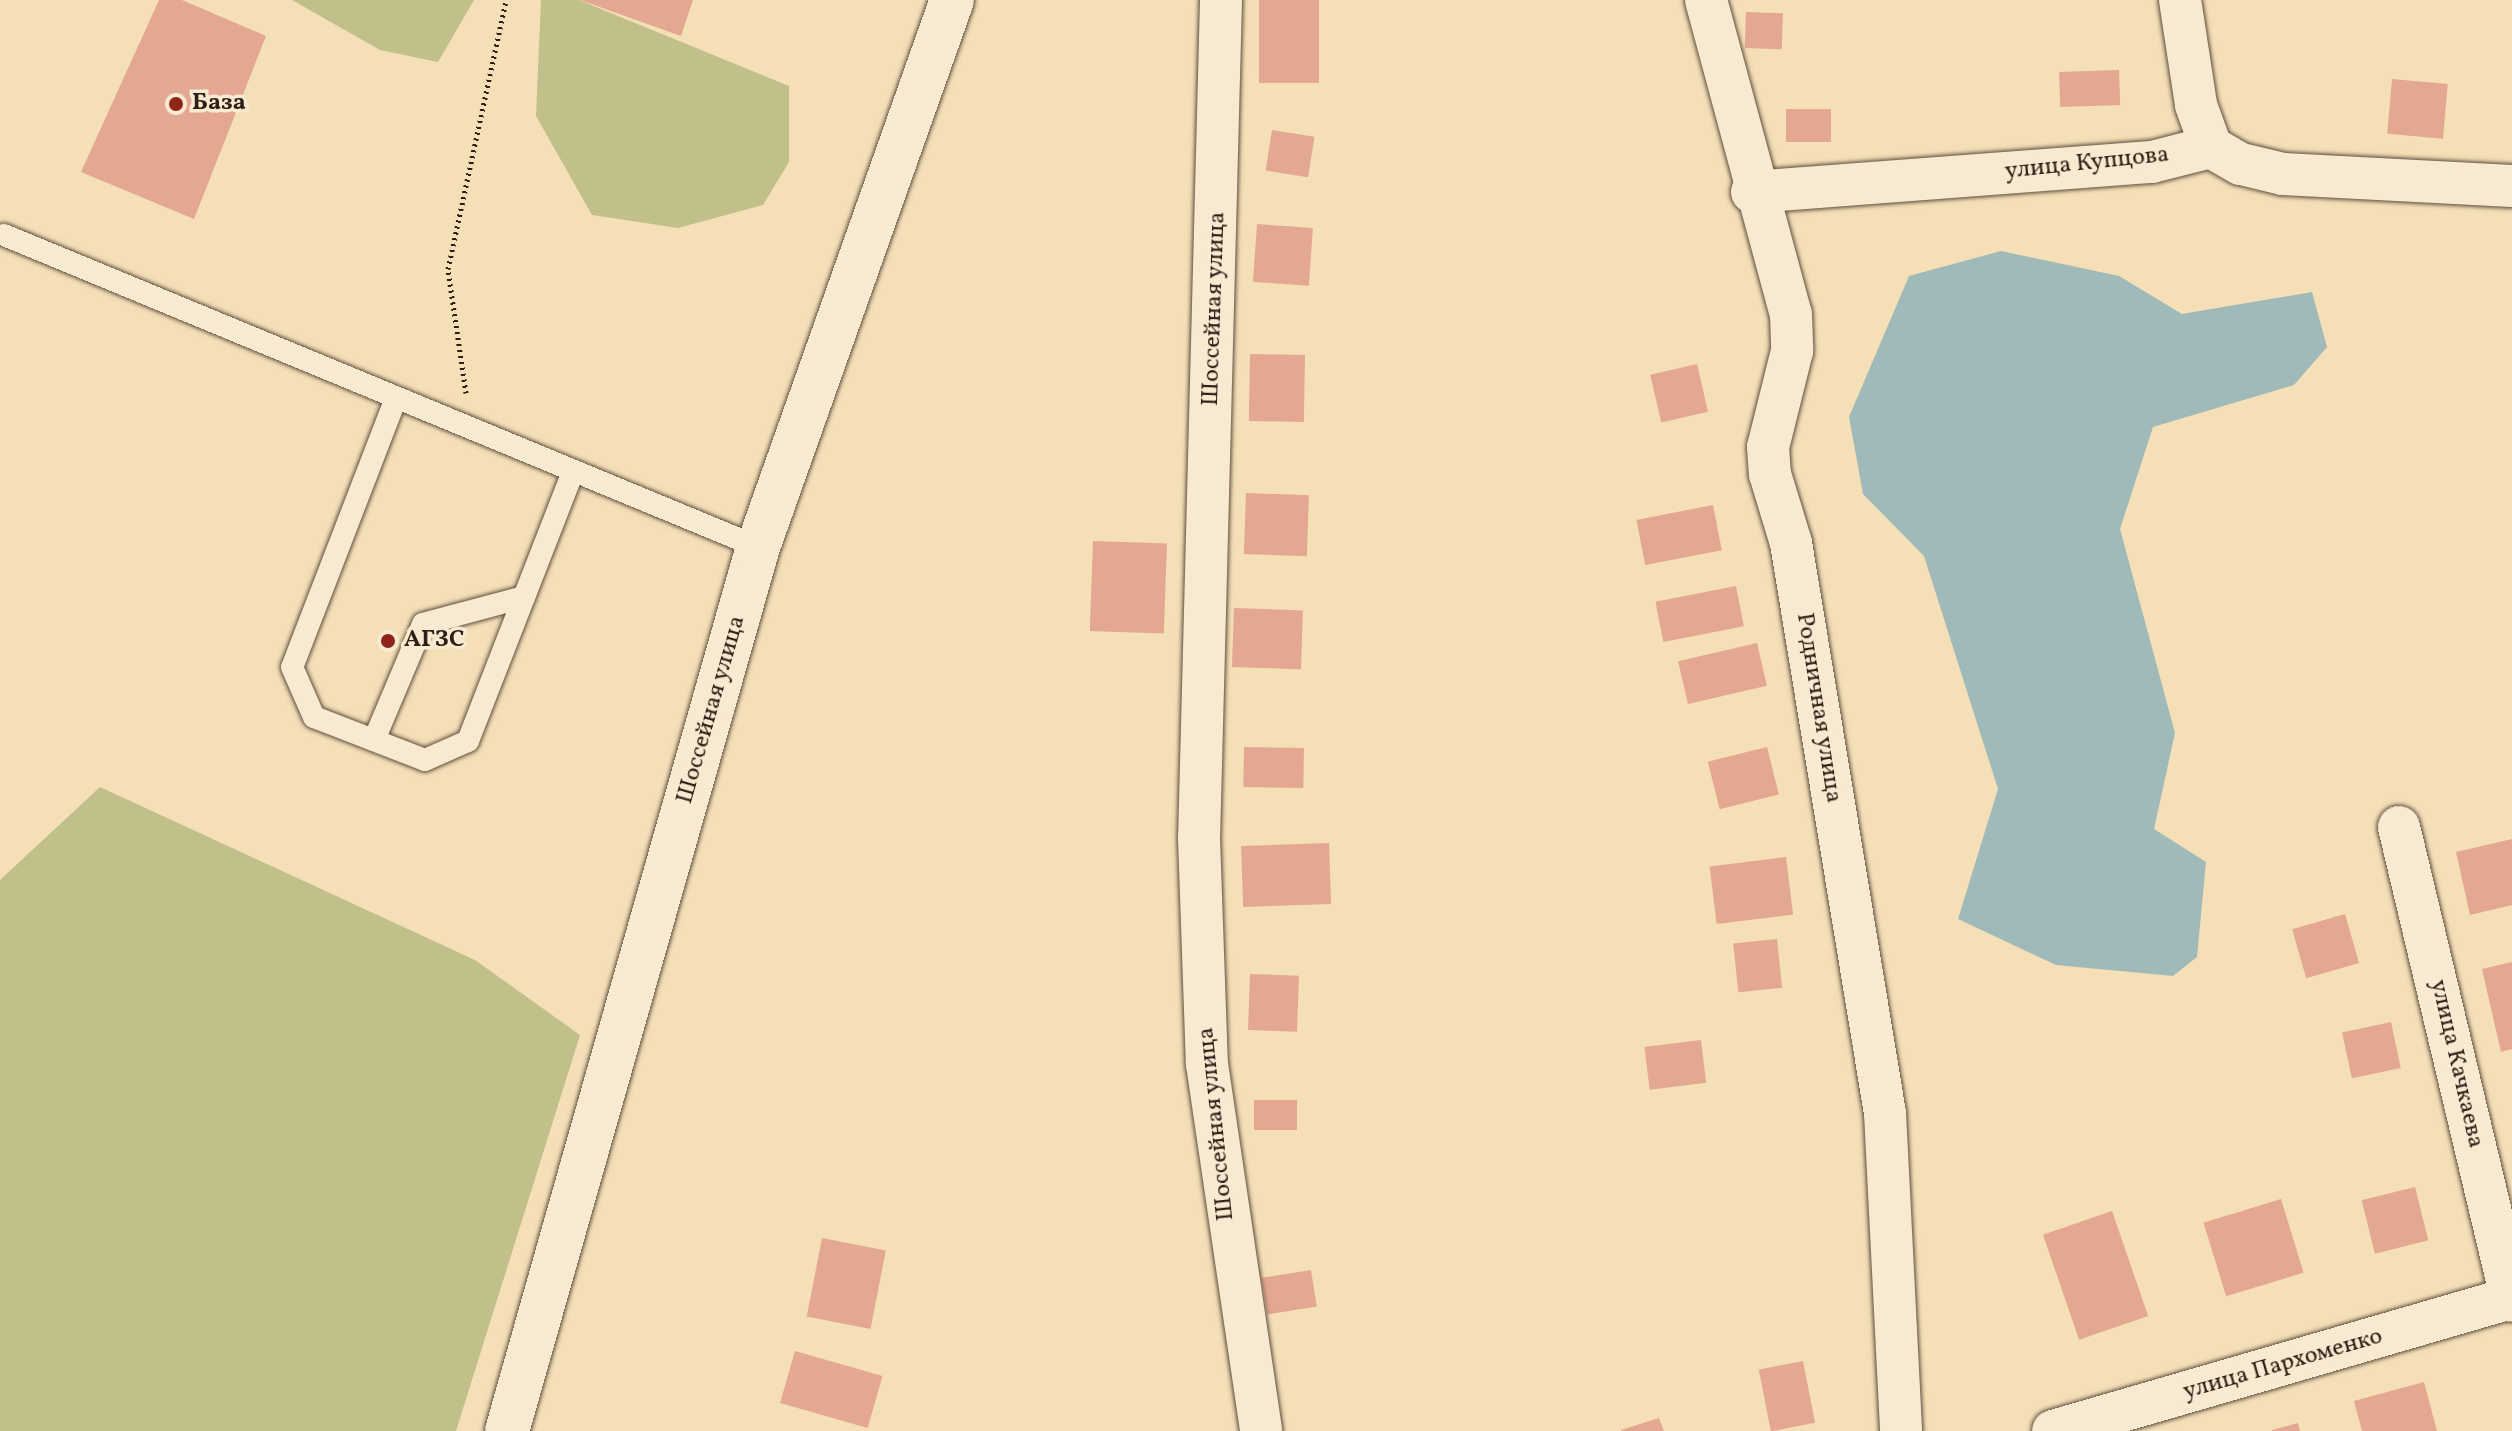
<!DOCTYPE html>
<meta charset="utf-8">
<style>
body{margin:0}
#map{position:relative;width:2512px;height:1431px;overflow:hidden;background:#f4dfb7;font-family:Vollkorn,serif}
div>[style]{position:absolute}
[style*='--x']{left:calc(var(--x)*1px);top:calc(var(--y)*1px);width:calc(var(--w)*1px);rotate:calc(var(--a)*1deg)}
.green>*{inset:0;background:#c1c08a}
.water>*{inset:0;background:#a0bab9}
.building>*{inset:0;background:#e4a791;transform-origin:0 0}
.path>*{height:5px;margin-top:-2.5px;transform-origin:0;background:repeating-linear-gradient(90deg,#2d1f17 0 2px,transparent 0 6px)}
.roads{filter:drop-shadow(0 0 2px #5f4f3f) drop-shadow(0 0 2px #5f4f3f)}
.service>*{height:22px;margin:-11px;padding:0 11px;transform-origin:11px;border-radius:11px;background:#f8ead0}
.minor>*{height:42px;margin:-21px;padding:0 21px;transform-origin:21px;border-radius:21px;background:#f8ead0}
.tertiary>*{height:44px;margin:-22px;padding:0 22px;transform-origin:22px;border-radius:22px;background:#f8ead0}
.dots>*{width:22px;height:22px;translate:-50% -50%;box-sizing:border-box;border:4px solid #f8ead0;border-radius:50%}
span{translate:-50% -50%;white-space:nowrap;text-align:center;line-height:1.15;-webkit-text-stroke:7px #f8ead0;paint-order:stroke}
.poi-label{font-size:24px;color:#2d1f17;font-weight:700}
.left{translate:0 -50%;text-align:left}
.street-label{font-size:24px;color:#2d1f17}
</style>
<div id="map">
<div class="green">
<i style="clip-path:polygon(292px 0,474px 0,438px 62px,380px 50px)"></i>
<i style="clip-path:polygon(541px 0,579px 0,789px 86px,789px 162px,763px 205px,678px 228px,592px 215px,536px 116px)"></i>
<i style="clip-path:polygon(100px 787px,475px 960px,580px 1035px,456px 1431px,0 1431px,0 880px)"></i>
</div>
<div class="water">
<i style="clip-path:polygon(2001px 251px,2119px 276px,2182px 314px,2312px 292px,2327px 347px,2294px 385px,2153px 427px,2120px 529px,2175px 733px,2154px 829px,2206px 862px,2197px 957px,2173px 976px,2056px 965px,1958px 919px,1998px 789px,1924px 556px,1863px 494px,1849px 417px,1909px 276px)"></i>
</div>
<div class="building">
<i style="clip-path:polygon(159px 0,182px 0,266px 36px,194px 219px,81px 172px)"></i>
<i style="clip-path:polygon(580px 0,693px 0,681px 36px)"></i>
<i style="left:1259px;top:0;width:60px;height:83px"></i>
<i style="left:1746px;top:12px;width:37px;height:36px;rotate:2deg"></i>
<i style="left:2119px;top:70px;width:35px;height:60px;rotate:88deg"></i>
<i style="left:2392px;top:79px;width:56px;height:55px;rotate:5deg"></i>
<i style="left:1786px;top:109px;width:45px;height:33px"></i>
<i style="left:1272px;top:130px;width:43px;height:41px;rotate:9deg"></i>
<i style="left:1257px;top:224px;width:56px;height:58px;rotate:4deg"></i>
<i style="left:1250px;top:354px;width:55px;height:67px;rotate:1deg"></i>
<i style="left:1697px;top:364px;width:49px;height:48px;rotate:77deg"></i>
<i style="left:1246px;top:493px;width:63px;height:61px;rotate:2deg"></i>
<i style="left:1713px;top:505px;width:46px;height:78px;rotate:79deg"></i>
<i style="left:1093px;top:541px;width:74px;height:90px;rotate:2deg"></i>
<i style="left:1736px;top:586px;width:41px;height:82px;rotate:79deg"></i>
<i style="left:1234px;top:608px;width:69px;height:59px;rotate:2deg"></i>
<i style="left:1757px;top:643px;width:44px;height:81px;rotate:77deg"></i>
<i style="left:1244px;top:747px;width:60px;height:40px;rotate:1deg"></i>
<i style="left:1767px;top:747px;width:49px;height:61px;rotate:76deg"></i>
<i style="clip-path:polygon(2512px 839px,2512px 905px,2470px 915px,2456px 852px)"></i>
<i style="left:1329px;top:843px;width:61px;height:88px;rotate:88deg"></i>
<i style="left:1786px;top:857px;width:58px;height:77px;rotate:83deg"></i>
<i style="left:2345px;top:914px;width:51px;height:55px;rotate:74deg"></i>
<i style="left:1777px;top:939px;width:49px;height:44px;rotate:84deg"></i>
<i style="clip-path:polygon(2512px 962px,2512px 1049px,2501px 1052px,2482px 969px)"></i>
<i style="left:1250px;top:974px;width:49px;height:56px;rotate:2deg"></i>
<i style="left:2391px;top:1022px;width:47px;height:50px;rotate:78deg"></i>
<i style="left:1701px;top:1040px;width:43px;height:57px;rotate:83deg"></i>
<i style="left:1254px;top:1100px;width:43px;height:30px"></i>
<i style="left:2415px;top:1187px;width:55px;height:55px;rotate:76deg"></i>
<i style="left:2281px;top:1199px;width:77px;height:81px;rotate:73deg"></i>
<i style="left:2112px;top:1211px;width:111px;height:73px;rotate:71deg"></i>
<i style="left:822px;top:1238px;width:65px;height:80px;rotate:11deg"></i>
<i style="left:1311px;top:1270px;width:37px;height:50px;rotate:81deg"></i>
<i style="left:795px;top:1351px;width:91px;height:54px;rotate:16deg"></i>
<i style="left:1803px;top:1361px;width:63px;height:45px;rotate:79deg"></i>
<i style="clip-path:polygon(2424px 1382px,2437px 1431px,2362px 1431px,2354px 1401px)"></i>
<i style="clip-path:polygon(1659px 1418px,1664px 1431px,1621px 1431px,1621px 1430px)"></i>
<i style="clip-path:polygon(2298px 1423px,2300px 1431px,2272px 1431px,2272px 1430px)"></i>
</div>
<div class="path">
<i style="--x:466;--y:393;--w:125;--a:-98.3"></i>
<i style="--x:448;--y:269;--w:275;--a:-77.8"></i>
</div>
<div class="roads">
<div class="service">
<i style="--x:4;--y:235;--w:816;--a:22.48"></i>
<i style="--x:396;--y:398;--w:288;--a:111.1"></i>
<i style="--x:292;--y:667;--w:55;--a:66.3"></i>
<i style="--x:314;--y:717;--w:119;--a:21.2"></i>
<i style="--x:425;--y:760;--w:47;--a:-23.8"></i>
<i style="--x:468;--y:741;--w:290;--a:-68.7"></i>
<i style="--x:374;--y:740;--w:126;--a:-67.1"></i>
<i style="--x:423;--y:624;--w:105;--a:-15"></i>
</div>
<div class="minor">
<i style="--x:1221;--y:0;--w:838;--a:91.5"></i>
<i style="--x:1199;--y:838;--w:226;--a:88"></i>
<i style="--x:1207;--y:1064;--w:371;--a:81.6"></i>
<i style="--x:1706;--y:0;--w:325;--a:74.9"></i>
<i style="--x:1791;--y:314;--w:37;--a:88"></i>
<i style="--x:1792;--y:351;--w:99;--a:104"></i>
<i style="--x:1768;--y:447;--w:27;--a:86"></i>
<i style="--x:1770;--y:474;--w:72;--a:73.1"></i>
<i style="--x:1791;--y:543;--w:578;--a:80.64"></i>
<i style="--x:1885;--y:1113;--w:318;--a:87.1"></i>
<i style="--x:2180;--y:0;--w:106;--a:81.3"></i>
<i style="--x:2196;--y:105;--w:45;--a:70.3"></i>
<i style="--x:1752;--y:192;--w:401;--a:-4.3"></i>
<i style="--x:2152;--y:162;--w:61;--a:-14.3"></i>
<i style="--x:2211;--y:147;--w:34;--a:30"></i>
<i style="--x:2241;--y:164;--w:43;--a:13.4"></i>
<i style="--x:2283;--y:174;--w:229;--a:3"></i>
<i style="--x:2399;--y:827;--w:487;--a:76.6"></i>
<i style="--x:2053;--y:1431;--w:478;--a:-16.2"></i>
</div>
<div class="tertiary">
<i style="--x:507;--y:1431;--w:919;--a:-74.15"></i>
<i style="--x:758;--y:547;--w:580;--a:-70.47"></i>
</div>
</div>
<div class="dots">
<i style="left:176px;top:104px;background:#8f2418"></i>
<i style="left:388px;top:641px;background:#8f2418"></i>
</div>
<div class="poi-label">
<span class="left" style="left:192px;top:104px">База</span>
<span class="left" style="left:404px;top:641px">АГЗС</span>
</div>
<div class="street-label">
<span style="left:2087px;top:164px;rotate:-6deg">улица Купцова</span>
<span style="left:1215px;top:309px;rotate:-88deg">Шоссейная улица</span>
<span style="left:1818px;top:708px;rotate:81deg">Родничная улица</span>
<span style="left:712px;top:710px;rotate:-74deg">Шоссейная улица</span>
<span style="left:2456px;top:1064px;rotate:77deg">улица Качкаева</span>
<span style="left:1217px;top:1124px;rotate:-96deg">Шоссейная улица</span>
<span style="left:2283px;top:1365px;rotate:-16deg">улица Пархоменко</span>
</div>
</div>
